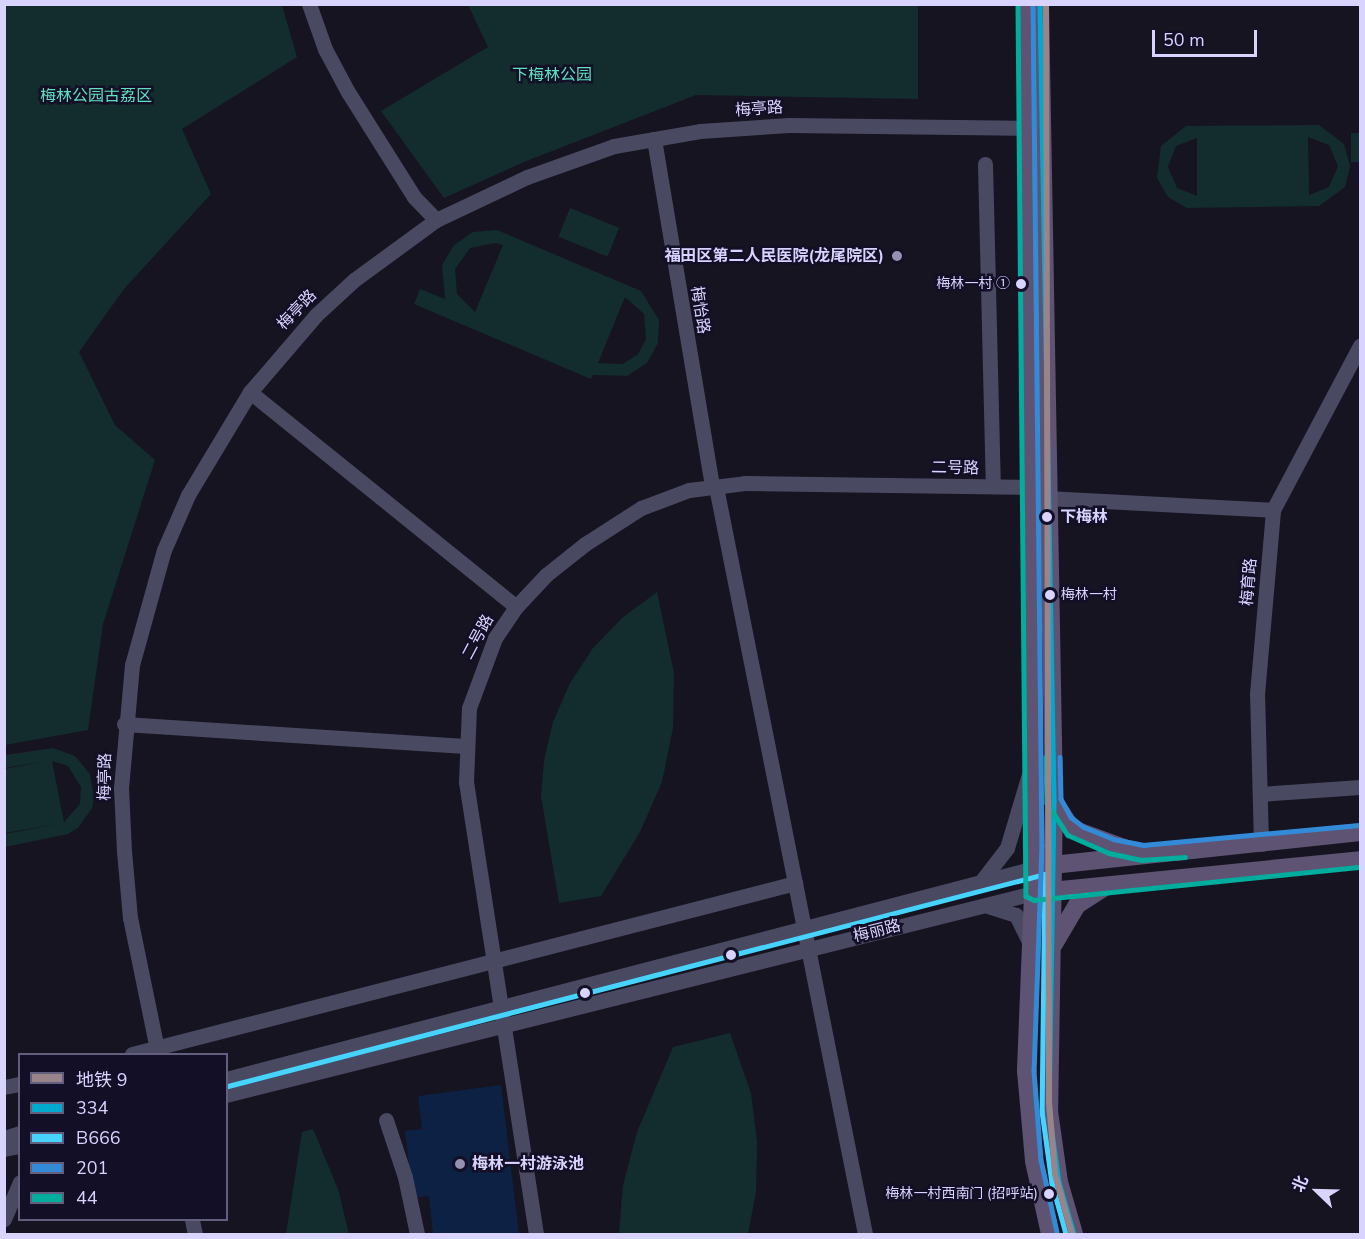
<!DOCTYPE html>
<meta charset="utf-8">
<style>
body{margin:0}
#map{position:relative;width:1365px;height:1239px;overflow:hidden;background:#161421;font-family:"Nunito Sans","Noto Sans SC",sans-serif}
div>[style]{position:absolute}
[style*='--x']{left:calc(var(--x)*1px);top:calc(var(--y)*1px);width:calc(var(--w)*1px);rotate:calc(var(--a)*1deg)}
.green>*{inset:0;background:#132c2d;transform-origin:0 0}
.water>*{inset:0;background:#0d2144}
.minor>*{height:15px;margin:-7.5px;padding:0 7.5px;transform-origin:7.5px;border-radius:7.5px;background:#4a4962}
.major>*{height:18px;margin:-9px;padding:0 9px;transform-origin:9px;border-radius:9px;background:#5e5373}
.bus-1>*{height:4.5px;margin:-2.25px;padding:0 2.25px;transform-origin:2.25px;border-radius:2.25px;background:#00a9ce}
.bus-2>*{height:4.5px;margin:-2.25px;padding:0 2.25px;transform-origin:2.25px;border-radius:2.25px;background:#46d4ff}
.bus-3>*{height:4.5px;margin:-2.25px;padding:0 2.25px;transform-origin:2.25px;border-radius:2.25px;background:#338bd7}
.bus-4>*{height:4.5px;margin:-2.25px;padding:0 2.25px;transform-origin:2.25px;border-radius:2.25px;background:#01ad9c}
.metro-1>*{height:6px;margin:-3px;padding:0 3px;transform-origin:3px;border-radius:3px;background:#998489}
.dots>*{width:16px;height:16px;translate:-50% -50%;box-sizing:border-box;border:3px solid #130f26;border-radius:50%}
span{translate:-50% -50%;white-space:nowrap;text-align:center;line-height:1.15;-webkit-text-stroke:5px #130f26;paint-order:stroke}
.bus-label{font-size:14px;color:#d9d4ff}
.right{translate:-100% -50%;text-align:right}
.left{translate:0 -50%;text-align:left}
.park-label{font-size:16px;color:#5fe0c0}
.street-label{font-size:16px;color:#d9d4ff}
.poi-label{font-size:16px;color:#d9d4ff;font-weight:700}
.stop-label{font-size:16px;color:#d9d4ff;font-weight:700}
.frame{position:absolute;inset:0;border:6px solid #d9d4ff;pointer-events:none}
.legend{position:absolute;left:18px;top:1053px;width:210px;height:168px;box-sizing:border-box;background:#130f26;border:2px solid #625e7d;margin:0;padding:8px 10px;list-style:none;font-size:18px;color:#d9d4ff}
.legend li{display:flex;align-items:center;gap:12px;height:30px}
.legend b{width:30px;border:2px solid #625e7d}
.north{position:absolute;left:1287px;top:1161px;width:60px;height:60px;-webkit-text-stroke:4px #130f26;paint-order:stroke;rotate:293deg;font-size:16px;font-weight:700;line-height:24px;text-align:center;color:#d9d4ff}
.north::after{content:'';display:block;margin:auto;width:21px;height:27px;background:#d9d4ff;clip-path:polygon(50% 0,100% 100%,50% 72%,0 100%)}
.scale{position:absolute;left:1152px;top:30px;width:105px;height:27px;box-sizing:border-box;border:3px solid #d9d4ff;border-top:0;padding-left:8px;font-size:18px;line-height:21px;white-space:nowrap;color:#d9d4ff;-webkit-text-stroke:4px #130f26;paint-order:stroke}
</style>
<div id="map">
<div class="green">
<i style="clip-path:polygon(4px 5px,282px 5px,297px 57px,182px 129px,211px 194px,124px 289px,79px 352px,115px 425px,155px 460px,103px 624px,88px 730px,5px 745px)"></i>
<i style="clip-path:polygon(468px 5px,918px 5px,918px 99px,696px 95px,524px 162px,444px 198px,381px 111px,488px 47px)"></i>
<i style="clip-path:polygon(evenodd,1319px 125px,1344px 144px,1350px 166px,1345px 187px,1319px 206px,1187px 208px,1168px 197px,1157px 178px,1161px 146px,1186px 126px,1319px 125px,1308px 137px,1329px 145px,1338px 166px,1329px 187px,1309px 195px,1308px 137px,1319px 125px,1197px 138px,1197px 196px,1177px 188px,1168px 167px,1176px 146px,1197px 138px)"></i>
<i style="left:1351px;top:133px;width:9px;height:29px"></i>
<i style="left:570px;top:208px;width:53px;height:31px;rotate:22deg"></i>
<i style="clip-path:polygon(evenodd,497px 230px,641px 291px,659px 320px,658px 343px,647px 363px,627px 376px,593px 375px,591px 379px,414px 304px,420px 289px,445px 299px,442px 265px,454px 245px,473px 232px,497px 230px,495px 243px,503px 245px,475px 312px,457px 294px,455px 269px,470px 248px,495px 243px,497px 230px,625px 297px,644px 314px,646px 339px,638px 354px,623px 364px,598px 363px,625px 297px)"></i>
<i style="clip-path:polygon(657px 592px,674px 673px,673px 728px,662px 782px,640px 832px,601px 896px,559px 903px,541px 796px,544px 760px,553px 722px,570px 683px,593px 648px,622px 618px)"></i>
<i style="clip-path:polygon(evenodd,53px 748px,75px 756px,90px 774px,94px 797px,92px 808px,78px 828px,68px 834px,5px 847px,5px 834px,57px 824px,5px 833px,5px 769px,46px 761px,5px 768px,5px 755px,53px 748px,52px 761px,68px 766px,81px 787px,80px 804px,64px 822px,52px 761px)"></i>
<i style="clip-path:polygon(730px 1033px,751px 1093px,757px 1142px,756px 1192px,748px 1234px,619px 1234px,623px 1185px,637px 1132px,673px 1047px)"></i>
<i style="clip-path:polygon(313px 1129px,338px 1189px,349px 1234px,286px 1234px,302px 1132px)"></i>
</div>
<div class="water">
<i style="clip-path:polygon(501px 1085px,519px 1234px,433px 1234px,429px 1196px,413px 1198px,405px 1131px,422px 1129px,418px 1096px)"></i>
</div>
<div class="minor">
<i style="--x:309;--y:4;--w:48;--a:70.4"></i>
<i style="--x:325;--y:49;--w:49;--a:61.9"></i>
<i style="--x:348;--y:92;--w:124;--a:57.8"></i>
<i style="--x:414;--y:197;--w:32;--a:46"></i>
<i style="--x:654;--y:139;--w:353;--a:80.5"></i>
<i style="--x:985;--y:164;--w:322;--a:88.6"></i>
<i style="--x:250;--y:392;--w:342;--a:38.9"></i>
<i style="--x:716;--y:487;--w:762;--a:78.72"></i>
<i style="--x:1046;--y:498;--w:227;--a:3"></i>
<i style="--x:124;--y:724;--w:342;--a:3.7"></i>
<i style="--x:1260;--y:794;--w:100;--a:-4"></i>
<i style="--x:1261;--y:844;--w:150;--a:-91.5"></i>
<i style="--x:1257;--y:694;--w:185;--a:-85"></i>
<i style="--x:1273;--y:510;--w:186;--a:-62.1"></i>
<i style="--x:980;--y:883;--w:44;--a:-52.4"></i>
<i style="--x:1007;--y:848;--w:77;--a:-73.4"></i>
<i style="--x:988;--y:906;--w:29;--a:18"></i>
<i style="--x:1016;--y:915;--w:32;--a:64"></i>
<i style="--x:132;--y:1054;--w:685;--a:-14.46"></i>
<i style="--x:158;--y:1054;--w:139;--a:-101.6"></i>
<i style="--x:130;--y:918;--w:67;--a:-95.1"></i>
<i style="--x:124;--y:851;--w:63;--a:-92.7"></i>
<i style="--x:121;--y:788;--w:123;--a:-84.9"></i>
<i style="--x:132;--y:665;--w:119;--a:-74.5"></i>
<i style="--x:164;--y:550;--w:60;--a:-66.4"></i>
<i style="--x:188;--y:495;--w:120;--a:-59"></i>
<i style="--x:250;--y:392;--w:101;--a:-49.4"></i>
<i style="--x:316;--y:315;--w:52;--a:-42.6"></i>
<i style="--x:354;--y:280;--w:102;--a:-36.2"></i>
<i style="--x:436;--y:220;--w:101;--a:-25.3"></i>
<i style="--x:527;--y:177;--w:92;--a:-19.6"></i>
<i style="--x:614;--y:146;--w:87;--a:-9.9"></i>
<i style="--x:700;--y:131;--w:89;--a:-3.9"></i>
<i style="--x:789;--y:125;--w:249;--a:0.7"></i>
<i style="--x:226;--y:1079;--w:836;--a:-14.62"></i>
<i style="--x:4;--y:1087;--w:16;--a:-11"></i>
<i style="--x:226;--y:1095;--w:832;--a:-14.05"></i>
<i style="--x:386;--y:1120;--w:60;--a:71.6"></i>
<i style="--x:405;--y:1177;--w:58;--a:78.1"></i>
<i style="--x:4;--y:1138;--w:17;--a:-17"></i>
<i style="--x:4;--y:1149;--w:16;--a:-11"></i>
<i style="--x:4;--y:1219;--w:40;--a:-66.6"></i>
<i style="--x:192;--y:1220;--w:14;--a:78"></i>
<i style="--x:536;--y:1234;--w:457;--a:-98.8"></i>
<i style="--x:466;--y:782;--w:74;--a:-87.7"></i>
<i style="--x:469;--y:708;--w:75;--a:-69.6"></i>
<i style="--x:495;--y:638;--w:37;--a:-56"></i>
<i style="--x:516;--y:607;--w:44;--a:-46.8"></i>
<i style="--x:546;--y:575;--w:50;--a:-38.5"></i>
<i style="--x:585;--y:544;--w:67;--a:-32.7"></i>
<i style="--x:641;--y:508;--w:51;--a:-20.6"></i>
<i style="--x:689;--y:490;--w:56;--a:-7.1"></i>
<i style="--x:745;--y:483;--w:287;--a:0.8"></i>
</div>
<div class="major">
<i style="--x:1025;--y:4;--w:841;--a:89.32"></i>
<i style="--x:1035;--y:845;--w:226;--a:92.3"></i>
<i style="--x:1026;--y:1071;--w:90;--a:84.9"></i>
<i style="--x:1034;--y:1161;--w:75;--a:77.6"></i>
<i style="--x:1040;--y:4;--w:797;--a:88.99"></i>
<i style="--x:1054;--y:801;--w:310;--a:90.9"></i>
<i style="--x:1049;--y:1111;--w:72;--a:82"></i>
<i style="--x:1059;--y:1182;--w:54;--a:73.9"></i>
<i style="--x:1055;--y:803;--w:31;--a:57"></i>
<i style="--x:1072;--y:829;--w:61;--a:20.2"></i>
<i style="--x:1043;--y:866;--w:319;--a:-6.1"></i>
<i style="--x:1041;--y:892;--w:321;--a:-5.7"></i>
<i style="--x:1054;--y:944;--w:45;--a:-59.5"></i>
<i style="--x:1077;--y:905;--w:31;--a:-33"></i>
</div>
<div class="bus-1">
<i style="--x:1040;--y:4;--w:797;--a:88.99"></i>
<i style="--x:1054;--y:801;--w:310;--a:90.9"></i>
<i style="--x:1049;--y:1111;--w:72;--a:82"></i>
<i style="--x:1059;--y:1182;--w:54;--a:73.9"></i>
</div>
<div class="bus-2">
<i style="--x:228;--y:1086;--w:844;--a:-14.55"></i>
<i style="--x:1045;--y:874;--w:237;--a:90.7"></i>
<i style="--x:1042;--y:1111;--w:73;--a:82.1"></i>
<i style="--x:1052;--y:1183;--w:53;--a:74.6"></i>
</div>
<div class="bus-3">
<i style="--x:1033;--y:4;--w:841;--a:89.39"></i>
<i style="--x:1042;--y:845;--w:226;--a:92"></i>
<i style="--x:1034;--y:1071;--w:89;--a:85.5"></i>
<i style="--x:1041;--y:1160;--w:74;--a:77.5"></i>
<i style="--x:1060;--y:757;--w:42;--a:88.6"></i>
<i style="--x:1061;--y:799;--w:21;--a:61"></i>
<i style="--x:1071;--y:817;--w:16;--a:38"></i>
<i style="--x:1084;--y:827;--w:31;--a:22"></i>
<i style="--x:1113;--y:839;--w:31;--a:11"></i>
<i style="--x:1143;--y:845;--w:217;--a:-5.3"></i>
</div>
<div class="bus-4">
<i style="--x:1018;--y:4;--w:892;--a:89.49"></i>
<i style="--x:1026;--y:896;--w:9;--a:27"></i>
<i style="--x:1034;--y:900;--w:328;--a:-5.8"></i>
<i style="--x:1046;--y:757;--w:46;--a:88.8"></i>
<i style="--x:1047;--y:803;--w:38;--a:57"></i>
<i style="--x:1068;--y:835;--w:45;--a:23.7"></i>
<i style="--x:1109;--y:853;--w:33;--a:12"></i>
<i style="--x:1141;--y:860;--w:44;--a:-3.9"></i>
</div>
<div class="metro-1">
<i style="--x:1046;--y:4;--w:1098;--a:89.84"></i>
<i style="--x:1049;--y:1102;--w:72;--a:85.2"></i>
<i style="--x:1055;--y:1174;--w:62;--a:74.2"></i>
</div>
<div class="dots">
<i style="left:897px;top:256px;background:#9591b1"></i>
<i style="left:1021px;top:284px;background:#d9d4ff"></i>
<i style="left:1047px;top:517px;background:#d9d4ff"></i>
<i style="left:1050px;top:595px;background:#d9d4ff"></i>
<i style="left:731px;top:955px;background:#d9d4ff"></i>
<i style="left:585px;top:993px;background:#d9d4ff"></i>
<i style="left:460px;top:1164px;background:#9591b1"></i>
<i style="left:1049px;top:1194px;background:#d9d4ff"></i>
</div>
<div class="bus-label">
<span class="right" style="left:1010px;top:284px">梅林一村 ①</span>
<span class="left" style="left:1061px;top:595px">梅林一村</span>
<span class="right" style="left:1038px;top:1194px">梅林一村西南门 (招呼站)</span>
</div>
<div class="park-label">
<span style="left:552px;top:75px">下梅林公园</span>
<span style="left:96px;top:96px">梅林公园古荔区</span>
</div>
<div class="street-label">
<span style="left:759px;top:109px;rotate:-4deg">梅亭路</span>
<span style="left:297px;top:310px;rotate:-46deg">梅亭路</span>
<span style="left:700px;top:310px;rotate:81deg">梅怡路</span>
<span style="left:955px;top:468px;rotate:1deg">二号路</span>
<span style="left:1249px;top:582px;rotate:-85deg">梅育路</span>
<span style="left:478px;top:637px;rotate:-62deg">二号路</span>
<span style="left:105px;top:777px;rotate:-89deg">梅亭路</span>
<span style="left:877px;top:931px;rotate:-14deg">梅丽路</span>
</div>
<div class="poi-label">
<span class="right" style="left:884px;top:256px">福田区第二人民医院(龙尾院区)</span>
<span class="left" style="left:472px;top:1164px">梅林一村游泳池</span>
</div>
<div class="stop-label">
<span class="left" style="left:1060px;top:517px">下梅林</span>
</div>
<div class="frame"></div>
<ul class="legend">
<li><b style="height:8px;background:#998489"></b>地铁 9</li>
<li><b style="height:8px;background:#00a9ce"></b>334</li>
<li><b style="height:8px;background:#46d4ff"></b>B666</li>
<li><b style="height:8px;background:#338bd7"></b>201</li>
<li><b style="height:8px;background:#01ad9c"></b>44</li>
</ul>
<div class="north">北</div>
<div class="scale">50 m</div>
</div>
